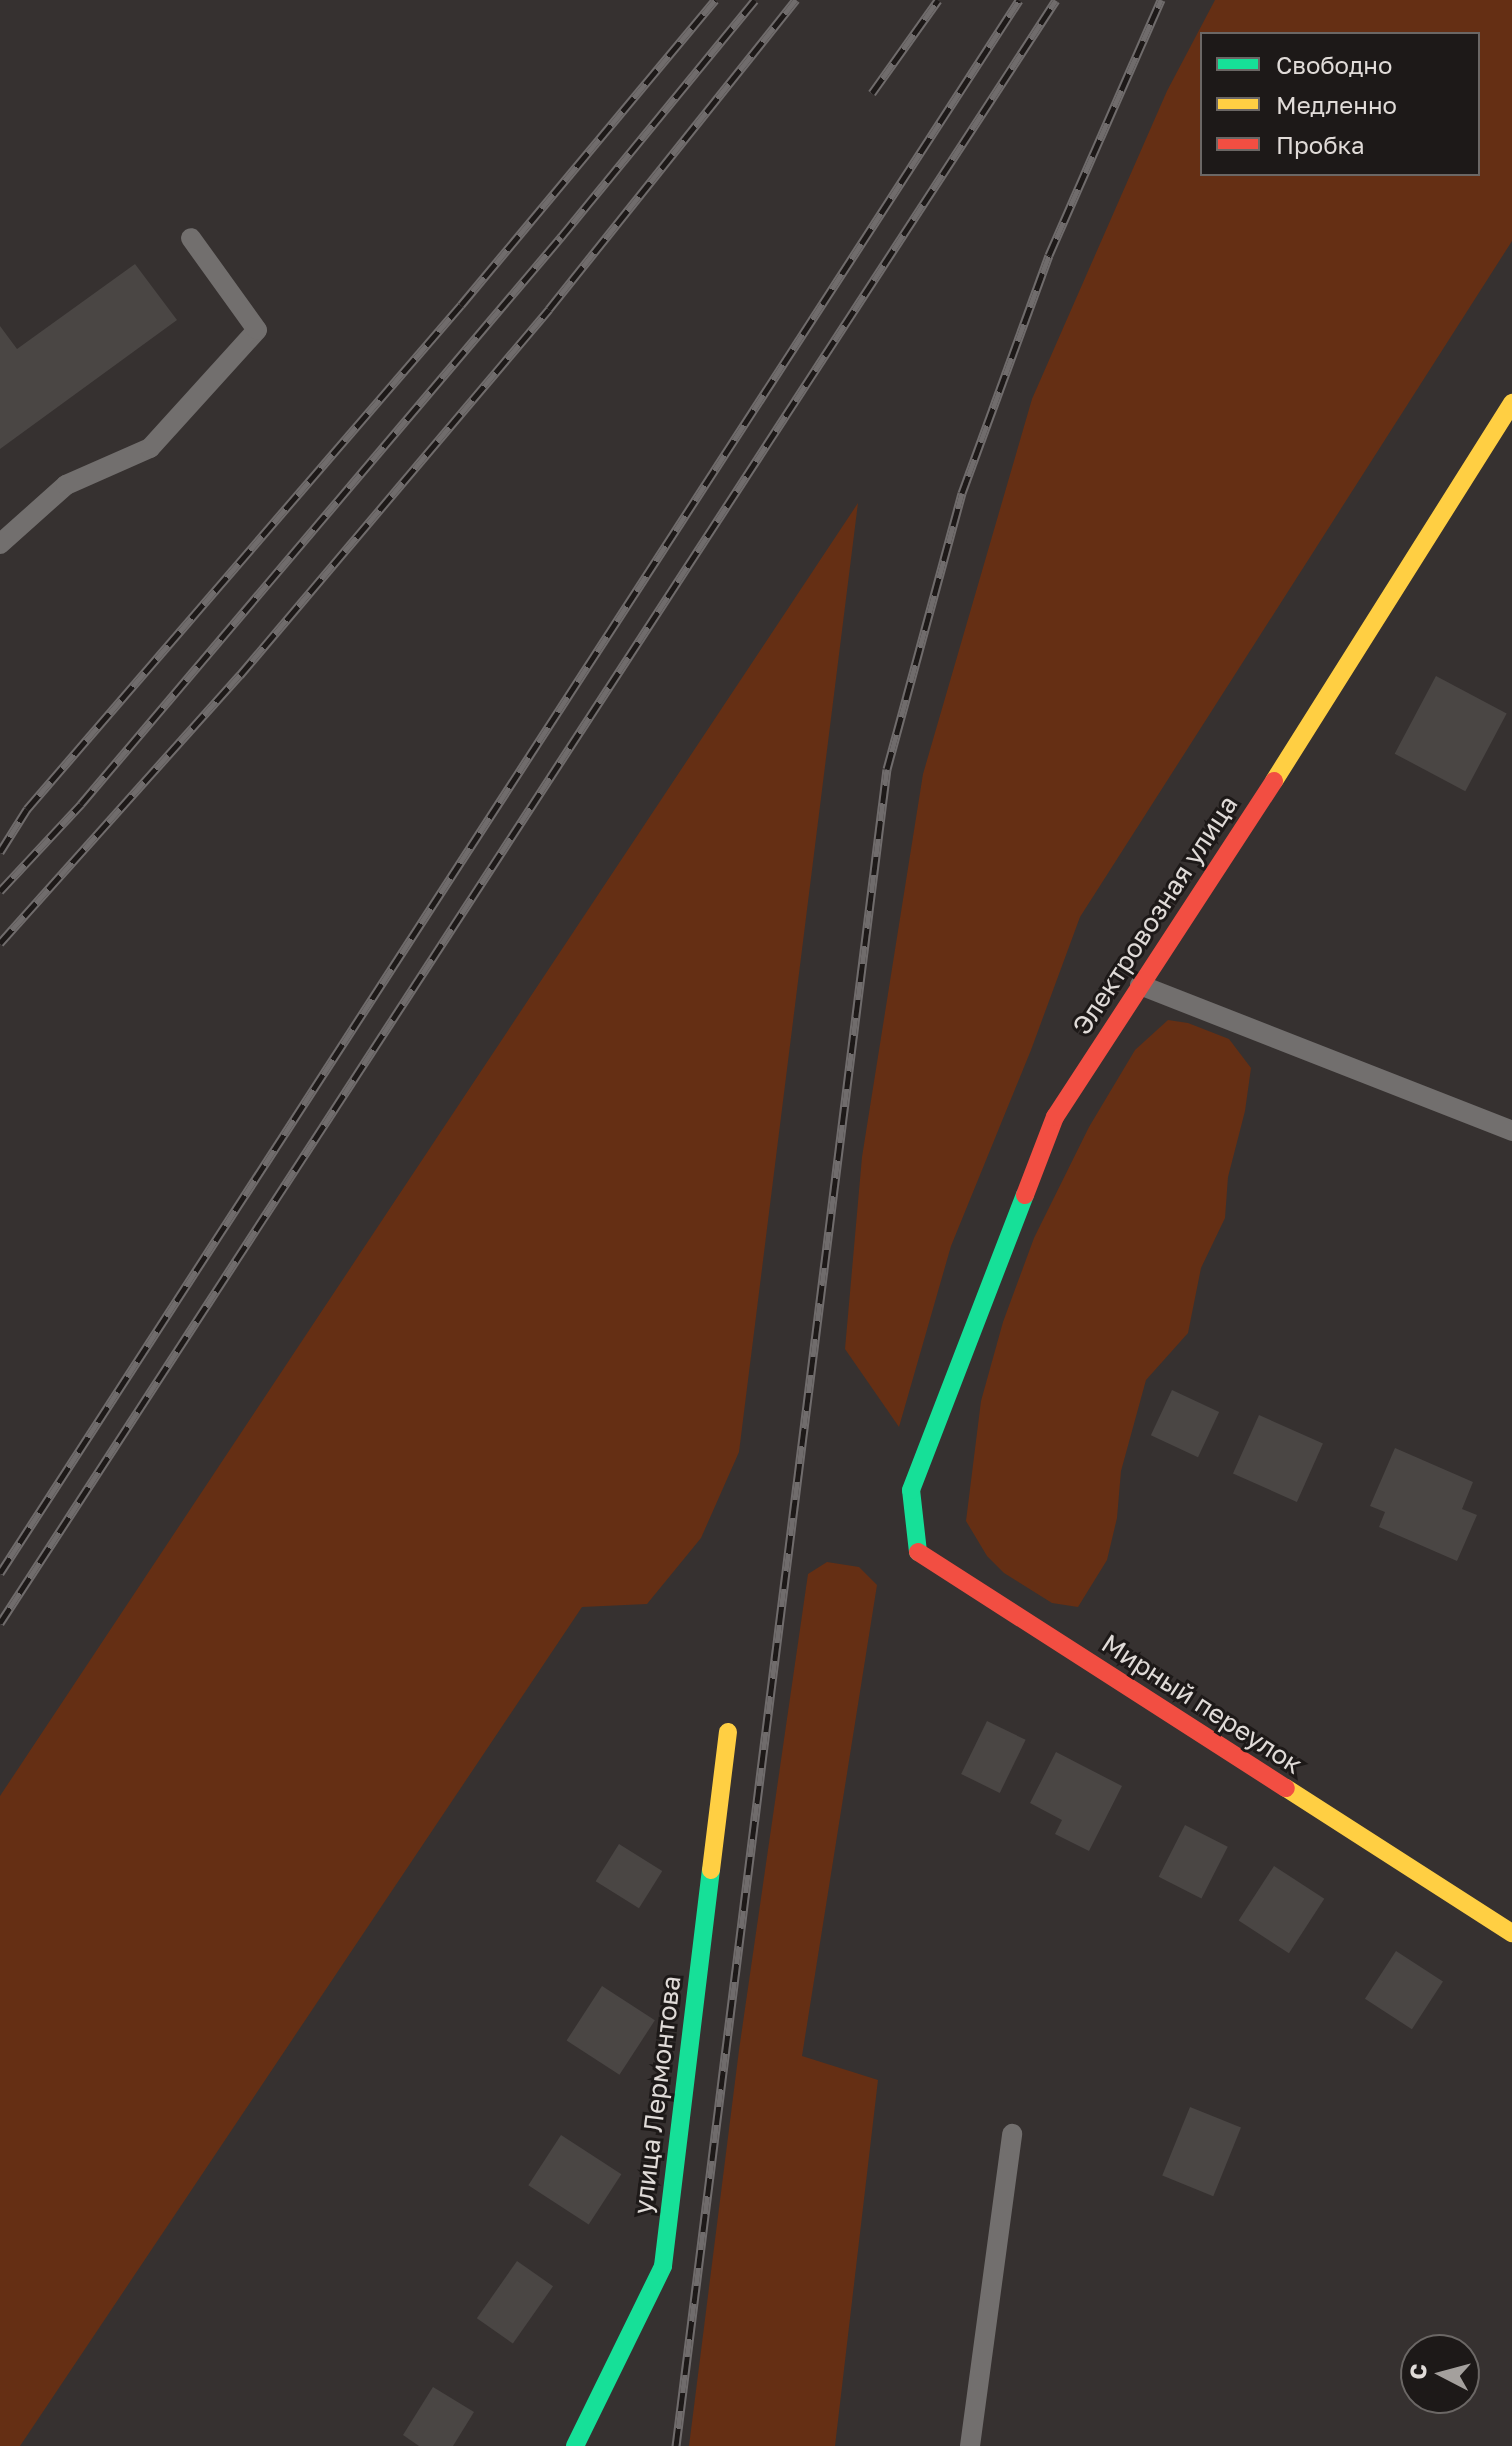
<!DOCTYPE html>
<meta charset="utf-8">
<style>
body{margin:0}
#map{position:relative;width:1512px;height:2446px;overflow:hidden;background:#363130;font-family:"Golos Text",sans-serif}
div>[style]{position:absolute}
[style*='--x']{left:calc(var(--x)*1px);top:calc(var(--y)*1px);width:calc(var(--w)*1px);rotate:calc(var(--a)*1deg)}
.green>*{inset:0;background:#652f14}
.building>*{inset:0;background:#4a4644;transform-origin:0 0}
.lane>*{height:20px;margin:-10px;padding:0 10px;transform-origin:10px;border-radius:10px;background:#726f6e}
.fast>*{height:18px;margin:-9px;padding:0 9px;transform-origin:9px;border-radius:9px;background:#16e098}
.slow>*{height:18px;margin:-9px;padding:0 9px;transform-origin:9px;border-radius:9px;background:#ffcf43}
.jam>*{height:18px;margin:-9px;padding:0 9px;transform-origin:9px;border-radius:9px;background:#f24e42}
.rail>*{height:9px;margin-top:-4.5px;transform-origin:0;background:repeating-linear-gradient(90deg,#1d1918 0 18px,#706c6c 0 36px);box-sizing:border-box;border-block:2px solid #706c6c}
span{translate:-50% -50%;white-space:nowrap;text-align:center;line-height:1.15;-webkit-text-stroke:6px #1d1918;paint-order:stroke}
.street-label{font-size:26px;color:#e0dbd8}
.legend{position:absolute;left:1200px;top:32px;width:280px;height:144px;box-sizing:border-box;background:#1d1918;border:2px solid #6b6765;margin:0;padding:10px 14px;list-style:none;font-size:24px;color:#e0dbd8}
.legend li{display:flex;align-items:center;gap:16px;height:40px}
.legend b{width:40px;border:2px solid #6b6765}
.north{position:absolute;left:1400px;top:2334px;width:80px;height:80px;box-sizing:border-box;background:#1d1918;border:2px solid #6b6765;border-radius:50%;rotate:276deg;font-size:22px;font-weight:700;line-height:32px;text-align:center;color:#e0dbd8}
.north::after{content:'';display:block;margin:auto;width:28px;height:36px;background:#a4a09d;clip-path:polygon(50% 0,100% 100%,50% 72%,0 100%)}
</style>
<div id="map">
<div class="green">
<i style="clip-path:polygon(evenodd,1215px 0,1512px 0,1512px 241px,1080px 917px,1031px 1050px,951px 1246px,899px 1427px,845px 1349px,862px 1157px,923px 774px,1032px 399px,1167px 91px,1215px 0,1478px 34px,1478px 174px,1202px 174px,1202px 34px,1478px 34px)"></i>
<i style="clip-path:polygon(858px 503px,739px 1452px,701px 1538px,647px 1604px,582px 1607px,20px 2446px,0 2446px,0 1796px)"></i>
<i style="clip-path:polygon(1168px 1020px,1188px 1023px,1229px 1039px,1251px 1068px,1245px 1111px,1228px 1177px,1225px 1218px,1201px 1268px,1188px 1333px,1146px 1380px,1121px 1471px,1117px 1518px,1107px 1560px,1078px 1607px,1052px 1603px,1004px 1573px,987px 1556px,966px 1521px,981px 1401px,1003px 1322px,1034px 1238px,1089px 1127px,1135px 1050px)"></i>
<i style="clip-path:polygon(827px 1562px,859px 1567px,877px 1585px,802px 2056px,878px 2080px,835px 2446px,689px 2446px,739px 2050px,808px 1574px)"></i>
</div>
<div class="building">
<i style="clip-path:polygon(135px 264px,177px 320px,0 449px,0 326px,17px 349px)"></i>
<i style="left:1436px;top:676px;width:80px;height:88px;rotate:28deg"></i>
<i style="left:1172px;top:1390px;width:52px;height:50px;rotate:25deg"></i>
<i style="left:1259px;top:1415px;width:70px;height:64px;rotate:24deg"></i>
<i style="clip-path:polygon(1395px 1448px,1473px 1482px,1462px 1509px,1477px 1515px,1457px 1561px,1379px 1527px,1385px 1512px,1370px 1506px)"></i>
<i style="left:987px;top:1721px;width:43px;height:59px;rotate:26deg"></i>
<i style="clip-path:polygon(1056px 1752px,1122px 1786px,1089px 1851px,1055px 1834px,1062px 1820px,1030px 1803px)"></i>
<i style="left:1185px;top:1825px;width:48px;height:58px;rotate:27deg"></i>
<i style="left:619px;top:1844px;width:51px;height:44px;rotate:32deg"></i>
<i style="left:1274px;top:1866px;width:60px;height:65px;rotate:33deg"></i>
<i style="left:1396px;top:1951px;width:56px;height:57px;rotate:33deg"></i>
<i style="left:602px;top:1986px;width:63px;height:65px;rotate:33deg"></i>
<i style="left:1190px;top:2107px;width:55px;height:74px;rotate:22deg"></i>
<i style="left:561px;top:2135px;width:72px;height:60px;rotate:33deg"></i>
<i style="left:517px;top:2261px;width:44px;height:70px;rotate:35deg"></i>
<i style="clip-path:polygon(433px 2387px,474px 2412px,453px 2446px,419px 2446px,403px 2435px)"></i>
</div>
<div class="lane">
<i style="--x:0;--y:544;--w:89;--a:-41.8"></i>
<i style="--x:66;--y:485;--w:92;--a:-23.8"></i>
<i style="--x:150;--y:448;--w:159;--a:-47.8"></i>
<i style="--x:257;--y:330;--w:113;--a:-125.7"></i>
<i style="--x:1140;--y:985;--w:400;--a:21.4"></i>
<i style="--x:970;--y:2446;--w:315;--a:-82.3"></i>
</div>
<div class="fast">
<i style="--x:918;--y:1552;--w:62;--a:-96.4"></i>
<i style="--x:911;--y:1490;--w:316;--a:-68.9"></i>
<i style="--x:575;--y:2446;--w:200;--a:-63.9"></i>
<i style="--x:663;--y:2266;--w:399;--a:-83.1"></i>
</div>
<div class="slow">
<i style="--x:1274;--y:781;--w:447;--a:-57.8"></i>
<i style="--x:1286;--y:1788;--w:269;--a:32.7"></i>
<i style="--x:711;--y:1870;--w:139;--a:-83"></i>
</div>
<div class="jam">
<i style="--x:1025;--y:1195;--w:84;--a:-69"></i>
<i style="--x:1055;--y:1117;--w:401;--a:-56.9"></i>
<i style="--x:918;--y:1552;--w:437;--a:32.7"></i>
</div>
<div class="rail">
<i style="--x:872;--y:93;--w:114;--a:-54.6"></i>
<i style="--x:0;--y:852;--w:51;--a:-57.9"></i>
<i style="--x:27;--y:809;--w:665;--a:-49.27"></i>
<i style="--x:461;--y:305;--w:397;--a:-50.2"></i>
<i style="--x:0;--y:891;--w:119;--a:-47"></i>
<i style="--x:81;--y:804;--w:743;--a:-49.75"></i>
<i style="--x:561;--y:237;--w:306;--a:-50.7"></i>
<i style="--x:0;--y:943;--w:360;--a:-48.2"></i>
<i style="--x:240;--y:675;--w:479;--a:-49.8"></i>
<i style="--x:549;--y:309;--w:396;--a:-51.4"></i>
<i style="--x:0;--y:1573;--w:1874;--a:-57.06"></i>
<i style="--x:0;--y:1623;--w:1936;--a:-56.95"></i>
<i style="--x:676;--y:2446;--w:1690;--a:-82.83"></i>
<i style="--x:887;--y:769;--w:286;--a:-74.8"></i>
<i style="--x:962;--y:493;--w:253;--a:-69.9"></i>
<i style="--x:1049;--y:255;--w:279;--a:-66.3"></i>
</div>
<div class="street-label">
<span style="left:1155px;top:915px;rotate:-57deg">Электровозная улица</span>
<span style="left:1202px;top:1704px;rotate:33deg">Мирный переулок</span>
<span style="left:657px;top:2095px;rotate:-83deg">улица Лермонтова</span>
</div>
<ul class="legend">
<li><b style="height:10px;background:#16e098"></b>Свободно</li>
<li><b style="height:10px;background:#ffcf43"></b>Медленно</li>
<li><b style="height:10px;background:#f24e42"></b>Пробка</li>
</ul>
<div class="north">С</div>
</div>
